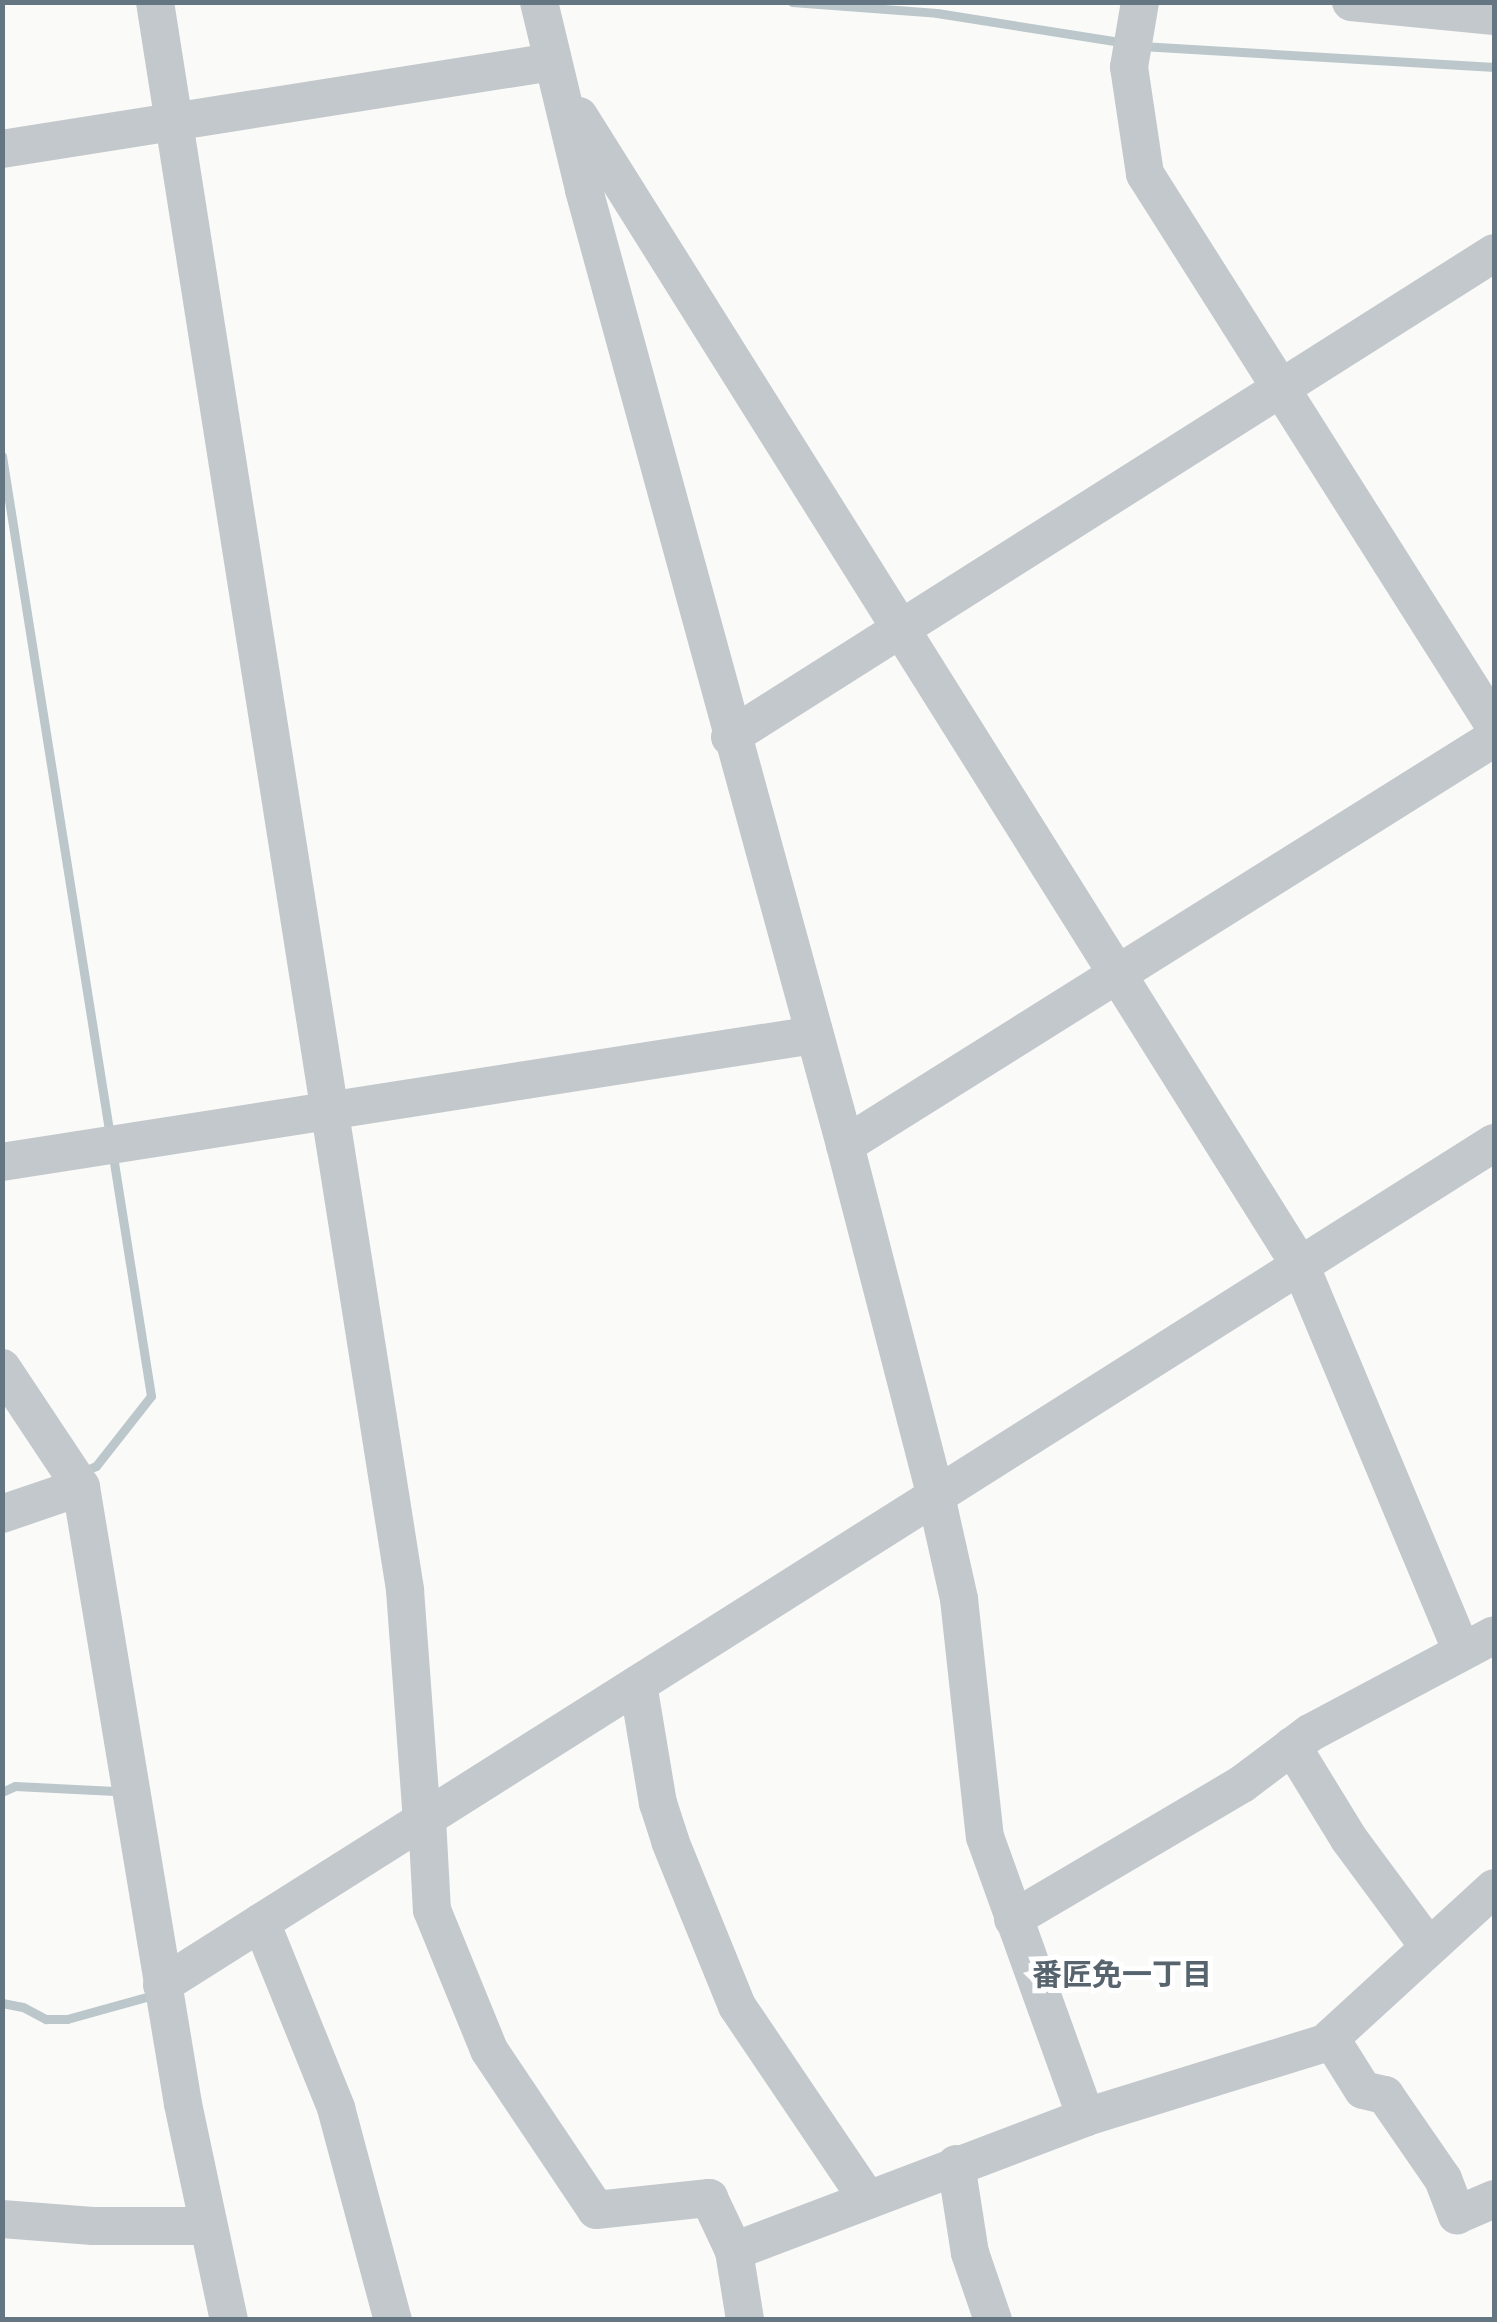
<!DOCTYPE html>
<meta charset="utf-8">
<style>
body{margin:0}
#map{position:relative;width:1497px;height:2322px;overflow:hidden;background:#fafaf8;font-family:Raleway,"Noto Sans JP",sans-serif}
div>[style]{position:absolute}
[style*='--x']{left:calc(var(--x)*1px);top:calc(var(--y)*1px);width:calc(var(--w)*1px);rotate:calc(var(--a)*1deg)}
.stream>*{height:9px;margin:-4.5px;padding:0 4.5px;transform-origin:4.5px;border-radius:4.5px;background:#bbc7cb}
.minor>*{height:38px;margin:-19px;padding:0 19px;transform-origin:19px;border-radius:19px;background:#c3c8cc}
span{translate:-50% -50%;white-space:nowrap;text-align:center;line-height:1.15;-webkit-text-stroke:10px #fff;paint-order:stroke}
.neighbourhood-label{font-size:30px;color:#57646e;font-weight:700}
.frame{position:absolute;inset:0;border:5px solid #657683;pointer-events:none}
</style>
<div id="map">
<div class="stream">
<i style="--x:792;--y:2;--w:145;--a:4.3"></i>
<i style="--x:937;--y:13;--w:191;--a:9"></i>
<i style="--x:1141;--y:46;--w:354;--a:3.4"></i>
<i style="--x:2;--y:456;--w:689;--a:80.98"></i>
<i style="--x:80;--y:1473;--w:17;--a:-24"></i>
<i style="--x:96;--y:1466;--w:89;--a:-51.8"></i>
<i style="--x:151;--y:1396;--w:243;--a:-99"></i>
<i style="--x:2;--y:1792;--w:14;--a:-25"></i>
<i style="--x:15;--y:1786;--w:100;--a:2.9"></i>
<i style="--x:2;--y:2003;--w:21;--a:11"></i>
<i style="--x:23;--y:2007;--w:26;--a:28"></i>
<i style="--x:46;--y:2019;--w:21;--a:0"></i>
<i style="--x:67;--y:2019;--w:86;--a:-15.5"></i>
</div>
<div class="minor">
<i style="--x:155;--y:2;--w:1608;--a:81.05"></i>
<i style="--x:405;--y:1590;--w:233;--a:85.8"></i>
<i style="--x:539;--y:2;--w:193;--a:76.5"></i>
<i style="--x:584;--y:190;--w:990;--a:74.71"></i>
<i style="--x:845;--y:1145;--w:363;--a:75.5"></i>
<i style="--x:936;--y:1496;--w:106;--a:77.4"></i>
<i style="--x:959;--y:1599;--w:239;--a:83.8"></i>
<i style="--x:985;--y:1837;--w:298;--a:70.2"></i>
<i style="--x:1140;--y:2;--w:66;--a:99.6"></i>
<i style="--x:1129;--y:67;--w:108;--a:81.5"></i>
<i style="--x:1145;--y:174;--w:652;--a:57.65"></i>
<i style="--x:1351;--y:2;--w:144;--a:5.6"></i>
<i style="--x:579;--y:116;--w:1359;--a:57.9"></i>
<i style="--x:1301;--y:1267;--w:416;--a:67.3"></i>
<i style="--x:2;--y:149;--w:557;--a:-8.99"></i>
<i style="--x:730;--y:737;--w:904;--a:-32.35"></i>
<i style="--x:845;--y:1145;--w:766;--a:-32.09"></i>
<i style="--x:2;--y:1162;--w:822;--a:-8.89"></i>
<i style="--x:2;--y:1368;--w:143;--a:56.4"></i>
<i style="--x:81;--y:1487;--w:625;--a:80.61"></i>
<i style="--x:183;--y:2104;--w:221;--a:78"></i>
<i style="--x:2;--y:1514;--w:83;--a:-18.9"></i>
<i style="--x:638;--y:1684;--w:121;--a:80.5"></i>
<i style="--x:658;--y:1803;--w:40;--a:72"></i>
<i style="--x:670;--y:1841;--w:178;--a:67.9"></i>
<i style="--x:737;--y:2006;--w:234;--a:56"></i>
<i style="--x:1292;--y:1746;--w:109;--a:58.5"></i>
<i style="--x:1349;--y:1839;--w:134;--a:53.5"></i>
<i style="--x:427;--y:1819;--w:91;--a:86.9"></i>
<i style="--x:432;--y:1910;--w:151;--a:67.8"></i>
<i style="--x:489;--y:2050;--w:192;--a:56.2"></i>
<i style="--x:596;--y:2210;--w:114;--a:-6.1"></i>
<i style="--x:709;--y:2198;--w:59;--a:64.7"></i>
<i style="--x:734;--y:2251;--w:70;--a:80.9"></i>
<i style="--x:1013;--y:1919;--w:266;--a:-30.5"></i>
<i style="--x:1242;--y:1784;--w:85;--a:-36.9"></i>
<i style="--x:1310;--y:1733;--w:208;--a:-28"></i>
<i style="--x:261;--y:1922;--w:201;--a:68"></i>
<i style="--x:336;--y:2108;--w:220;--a:75"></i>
<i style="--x:162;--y:1985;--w:1576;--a:-32.3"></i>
<i style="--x:1331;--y:2039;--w:60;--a:57.9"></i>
<i style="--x:1363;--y:2090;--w:23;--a:13"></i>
<i style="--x:1385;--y:2095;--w:102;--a:55.4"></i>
<i style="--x:1443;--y:2179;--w:39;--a:69"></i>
<i style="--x:1457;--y:2215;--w:40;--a:-23.4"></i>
<i style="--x:956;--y:2164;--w:90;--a:81.1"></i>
<i style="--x:970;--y:2253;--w:71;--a:71.1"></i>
<i style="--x:2;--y:2219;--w:91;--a:4.4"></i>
<i style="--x:93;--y:2226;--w:114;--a:0"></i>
<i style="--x:734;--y:2251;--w:377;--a:-20.8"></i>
<i style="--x:1086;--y:2117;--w:250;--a:-17.2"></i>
<i style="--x:1325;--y:2043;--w:229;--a:-42.5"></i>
</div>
<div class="neighbourhood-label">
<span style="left:1122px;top:1975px">番匠免一丁目</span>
</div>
<div class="frame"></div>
</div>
